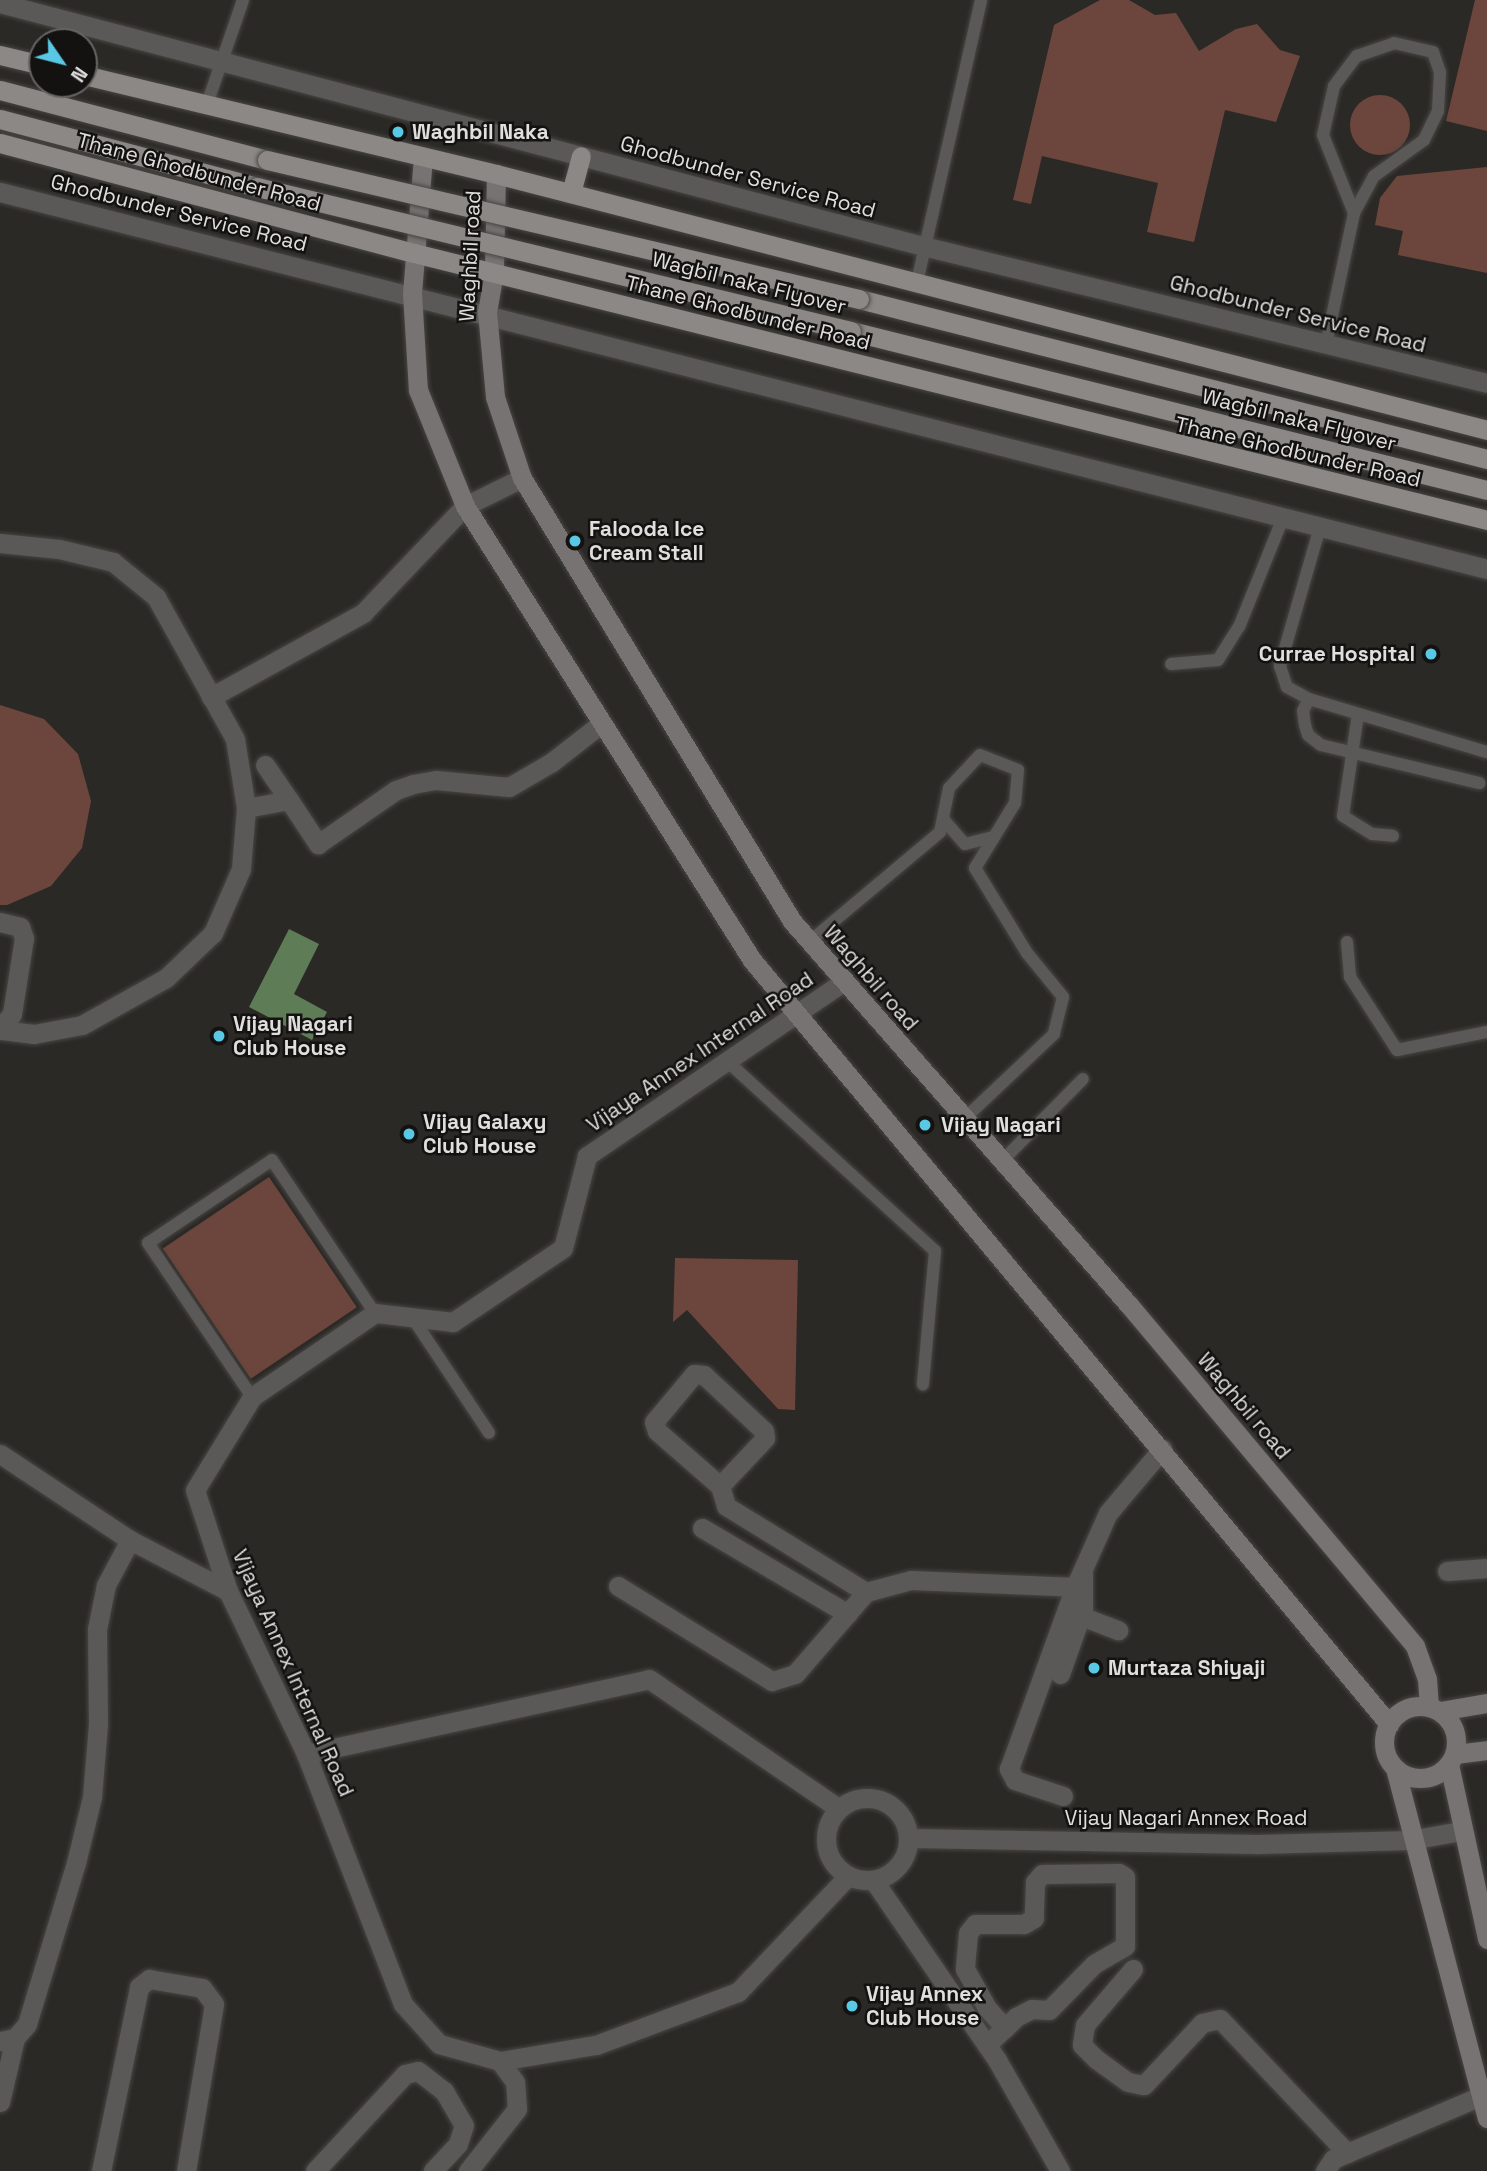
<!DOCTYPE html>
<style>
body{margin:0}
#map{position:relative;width:1487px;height:2171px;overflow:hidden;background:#2b2926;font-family:"Space Grotesk",sans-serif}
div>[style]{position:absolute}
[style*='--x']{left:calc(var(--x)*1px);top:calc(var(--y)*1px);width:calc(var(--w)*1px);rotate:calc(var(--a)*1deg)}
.green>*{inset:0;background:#6c463d;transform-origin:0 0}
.round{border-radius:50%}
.water>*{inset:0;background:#5e7c56}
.roads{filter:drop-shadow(0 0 2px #484643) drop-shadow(0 0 2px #484643)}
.service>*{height:12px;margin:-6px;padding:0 6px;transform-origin:6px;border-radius:6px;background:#5b5958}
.minor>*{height:19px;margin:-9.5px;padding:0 9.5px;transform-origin:9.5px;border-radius:9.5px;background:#5b5958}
.minor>.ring{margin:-9.5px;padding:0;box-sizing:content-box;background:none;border:19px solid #5b5958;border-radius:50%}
.tertiary>*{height:19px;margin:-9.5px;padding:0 9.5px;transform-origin:9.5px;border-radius:9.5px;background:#5b5958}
.secondary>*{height:19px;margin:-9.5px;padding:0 9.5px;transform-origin:9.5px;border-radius:9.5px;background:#767372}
.secondary>.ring{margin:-9.5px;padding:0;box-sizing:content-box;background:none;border:19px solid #767372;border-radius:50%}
.primary>*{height:19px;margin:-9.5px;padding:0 9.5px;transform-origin:9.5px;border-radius:9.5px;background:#8b8885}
.bridges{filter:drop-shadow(0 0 2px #484643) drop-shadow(0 0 2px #484643)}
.primary-bridge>*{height:19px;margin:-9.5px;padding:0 9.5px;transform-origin:9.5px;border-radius:9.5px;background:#8b8885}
.dots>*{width:19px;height:19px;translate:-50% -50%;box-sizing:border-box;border:4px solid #131211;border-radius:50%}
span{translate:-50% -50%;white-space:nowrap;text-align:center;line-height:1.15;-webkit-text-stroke:5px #131211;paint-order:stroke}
.poi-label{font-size:21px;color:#e0dfdd;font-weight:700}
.left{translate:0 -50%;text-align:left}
.right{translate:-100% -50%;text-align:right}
.street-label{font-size:21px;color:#e0dfdd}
.north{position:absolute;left:28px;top:28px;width:70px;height:70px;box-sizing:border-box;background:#131211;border:2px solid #656463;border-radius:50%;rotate:125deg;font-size:19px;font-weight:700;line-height:28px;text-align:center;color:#e0dfdd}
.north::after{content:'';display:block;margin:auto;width:24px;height:32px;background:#59c8e4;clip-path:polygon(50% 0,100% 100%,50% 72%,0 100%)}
</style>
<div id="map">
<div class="green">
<i style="clip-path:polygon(1100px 0,1129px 0,1155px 15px,1176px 13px,1199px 51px,1236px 29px,1257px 24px,1280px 50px,1300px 56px,1276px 122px,1225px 110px,1194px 242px,1147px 232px,1158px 183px,1042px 156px,1031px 204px,1013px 200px,1054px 25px)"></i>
<i style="clip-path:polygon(1475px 0,1487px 0,1487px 131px,1446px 121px)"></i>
<i class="round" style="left:1350px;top:95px;width:60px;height:60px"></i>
<i style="clip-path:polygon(1487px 167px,1487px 273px,1398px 255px,1403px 231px,1375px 225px,1380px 198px,1397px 176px)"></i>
<i style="clip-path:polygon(0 705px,44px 719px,78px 754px,91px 801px,82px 848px,51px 886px,7px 905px,0 905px)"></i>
<i style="left:269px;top:1177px;width:157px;height:128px;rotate:56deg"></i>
<i style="clip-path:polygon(675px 1258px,798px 1260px,795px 1410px,778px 1409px,687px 1310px,673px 1322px)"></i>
</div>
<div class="water">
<i style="clip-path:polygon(289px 929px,319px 944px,294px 994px,327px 1012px,312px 1040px,249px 1007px)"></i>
</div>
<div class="roads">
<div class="service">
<i style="--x:207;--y:104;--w:110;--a:-70.9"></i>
<i style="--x:917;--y:282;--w:289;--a:-77.2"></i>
<i style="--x:1326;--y:344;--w:134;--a:-77.9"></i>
<i style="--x:1354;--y:213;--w:84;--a:-111.7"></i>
<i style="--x:1323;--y:135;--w:50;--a:-77.3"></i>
<i style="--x:1334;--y:86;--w:38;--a:-53"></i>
<i style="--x:1357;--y:56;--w:39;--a:-19"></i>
<i style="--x:1394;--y:43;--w:40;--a:13"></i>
<i style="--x:1433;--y:52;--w:21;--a:71"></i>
<i style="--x:1440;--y:72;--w:39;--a:93"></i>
<i style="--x:1438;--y:111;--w:32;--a:116"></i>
<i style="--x:1424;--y:140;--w:62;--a:144.2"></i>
<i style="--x:1374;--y:176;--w:42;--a:118.4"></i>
<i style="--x:1320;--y:527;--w:145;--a:106.1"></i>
<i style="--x:1280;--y:666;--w:22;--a:72"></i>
<i style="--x:1287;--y:687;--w:25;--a:29"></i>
<i style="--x:1309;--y:699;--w:186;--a:16.6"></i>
<i style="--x:1171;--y:664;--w:47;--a:-4.9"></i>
<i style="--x:1218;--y:660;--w:39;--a:-58"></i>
<i style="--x:1239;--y:627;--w:118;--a:-68"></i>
<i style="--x:1309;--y:699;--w:13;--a:117"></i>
<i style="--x:1303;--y:711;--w:14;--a:82"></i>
<i style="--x:1305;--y:725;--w:10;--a:73"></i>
<i style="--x:1308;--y:735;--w:16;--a:38"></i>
<i style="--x:1321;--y:745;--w:163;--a:13.5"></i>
<i style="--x:1358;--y:714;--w:103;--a:98.4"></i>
<i style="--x:1343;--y:816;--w:34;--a:32"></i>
<i style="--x:1372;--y:834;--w:21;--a:5"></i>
<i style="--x:943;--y:819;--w:33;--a:49"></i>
<i style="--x:965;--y:844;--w:29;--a:-14"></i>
<i style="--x:809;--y:942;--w:171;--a:-40"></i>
<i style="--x:940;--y:832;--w:45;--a:-78.4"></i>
<i style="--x:949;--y:788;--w:45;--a:-46.8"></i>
<i style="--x:980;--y:755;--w:41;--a:21.5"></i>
<i style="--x:1018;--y:770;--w:33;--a:95"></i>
<i style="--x:1015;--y:803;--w:76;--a:121.6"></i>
<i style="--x:975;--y:868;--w:100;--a:58.5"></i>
<i style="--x:1027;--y:953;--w:57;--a:50.7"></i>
<i style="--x:1063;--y:997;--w:38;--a:104"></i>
<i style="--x:1054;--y:1034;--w:124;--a:136.6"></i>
<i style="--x:1347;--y:942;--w:35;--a:85"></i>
<i style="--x:1350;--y:977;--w:87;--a:57.2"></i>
<i style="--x:1397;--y:1050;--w:92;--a:-11.3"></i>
<i style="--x:728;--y:1062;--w:280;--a:42.4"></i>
<i style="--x:935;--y:1251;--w:134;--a:95.2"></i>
<i style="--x:1002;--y:1161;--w:115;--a:-45.4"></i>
<i style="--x:412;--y:1317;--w:139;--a:56.4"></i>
<i style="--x:252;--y:1397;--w:186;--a:-124"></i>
<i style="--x:148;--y:1243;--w:149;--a:-33.8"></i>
<i style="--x:272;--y:1160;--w:184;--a:56.1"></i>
</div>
<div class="minor">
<i style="--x:0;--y:543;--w:59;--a:5.8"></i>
<i style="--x:59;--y:549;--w:56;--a:13.5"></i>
<i style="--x:113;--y:562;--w:55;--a:39.1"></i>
<i style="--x:156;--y:597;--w:162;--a:60.9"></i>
<i style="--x:235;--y:739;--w:70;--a:80.9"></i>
<i style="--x:246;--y:808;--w:61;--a:94.7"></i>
<i style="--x:241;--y:869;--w:70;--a:113.6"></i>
<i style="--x:213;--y:933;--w:65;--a:136.2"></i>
<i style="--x:166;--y:978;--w:96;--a:150.8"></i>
<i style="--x:82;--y:1025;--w:49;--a:169.4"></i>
<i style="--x:34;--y:1034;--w:34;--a:-173"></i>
<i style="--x:211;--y:697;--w:174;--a:-28.9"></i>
<i style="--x:363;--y:613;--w:148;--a:-46.4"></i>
<i style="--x:465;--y:506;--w:64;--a:-26.2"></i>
<i style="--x:265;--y:765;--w:42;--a:55.6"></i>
<i style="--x:246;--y:808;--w:44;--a:-10.5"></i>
<i style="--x:289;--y:800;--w:53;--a:56.6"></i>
<i style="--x:318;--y:844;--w:95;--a:-34.7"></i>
<i style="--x:396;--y:790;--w:18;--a:-19"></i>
<i style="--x:413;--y:784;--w:23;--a:-10"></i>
<i style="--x:436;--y:780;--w:73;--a:5.5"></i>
<i style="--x:509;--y:787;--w:50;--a:-30.2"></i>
<i style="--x:552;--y:762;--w:63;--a:-38"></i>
<i style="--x:0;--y:922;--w:21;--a:14"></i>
<i style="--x:20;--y:927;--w:12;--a:70"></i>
<i style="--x:24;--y:938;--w:77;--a:99"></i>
<i style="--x:12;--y:1014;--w:18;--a:131"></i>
<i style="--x:843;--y:982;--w:310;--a:145.8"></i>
<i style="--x:587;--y:1156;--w:95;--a:104.6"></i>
<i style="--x:563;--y:1248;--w:133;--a:146.1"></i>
<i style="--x:453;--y:1322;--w:79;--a:-173.4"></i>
<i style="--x:375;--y:1313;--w:149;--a:145.7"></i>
<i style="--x:252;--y:1397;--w:109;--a:121.5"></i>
<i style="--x:195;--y:1490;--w:106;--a:71.9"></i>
<i style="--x:228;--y:1591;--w:181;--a:64.4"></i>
<i style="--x:306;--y:1754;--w:268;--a:68.8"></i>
<i style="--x:403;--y:2004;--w:54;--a:48"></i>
<i style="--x:439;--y:2044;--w:63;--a:15.6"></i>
<i style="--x:500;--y:2061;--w:97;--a:-9.5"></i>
<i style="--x:596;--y:2045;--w:152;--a:-20.5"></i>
<i style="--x:738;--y:1992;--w:158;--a:-46.5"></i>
<i style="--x:0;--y:1454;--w:156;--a:33.5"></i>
<i style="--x:130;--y:1540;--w:110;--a:27.5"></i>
<i style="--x:720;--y:1486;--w:66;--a:-46.8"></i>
<i style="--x:765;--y:1438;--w:7;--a:-98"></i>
<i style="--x:764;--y:1431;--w:82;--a:-137"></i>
<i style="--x:704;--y:1375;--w:10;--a:-174"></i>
<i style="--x:694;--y:1374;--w:62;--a:129.8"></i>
<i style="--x:654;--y:1422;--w:9;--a:72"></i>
<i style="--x:657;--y:1431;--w:84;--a:41.1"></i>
<i style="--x:720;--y:1486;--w:21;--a:73"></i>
<i style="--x:726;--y:1506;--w:164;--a:31.6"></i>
<i style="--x:866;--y:1592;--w:47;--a:-14.9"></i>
<i style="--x:911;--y:1580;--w:164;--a:2.4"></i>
<i style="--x:702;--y:1528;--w:169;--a:30.5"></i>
<i style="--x:1447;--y:1571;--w:40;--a:-4.3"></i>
<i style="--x:618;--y:1586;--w:181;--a:31.7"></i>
<i style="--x:772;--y:1681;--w:24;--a:-17"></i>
<i style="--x:795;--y:1674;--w:108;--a:-49.1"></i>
<i style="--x:1081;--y:1616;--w:40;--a:21"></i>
<i style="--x:1060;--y:1674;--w:69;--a:-70.5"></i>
<i style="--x:1083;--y:1609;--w:37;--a:-90"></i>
<i style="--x:306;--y:1754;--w:351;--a:-12.3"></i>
<i style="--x:649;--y:1679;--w:229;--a:34.3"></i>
<i style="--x:1063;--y:1796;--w:51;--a:-161.6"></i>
<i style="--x:1015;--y:1780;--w:13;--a:-119"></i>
<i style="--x:1009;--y:1769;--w:194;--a:-70.1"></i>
<i style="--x:1075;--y:1587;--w:81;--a:-66"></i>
<i style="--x:1108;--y:1513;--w:84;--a:-49.8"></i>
<i class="ring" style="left:826px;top:1798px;width:63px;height:63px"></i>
<i style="--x:910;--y:1838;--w:347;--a:1"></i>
<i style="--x:1257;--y:1844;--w:154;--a:-1.5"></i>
<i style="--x:1411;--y:1840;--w:51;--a:-10.2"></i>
<i style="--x:874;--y:1881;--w:217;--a:55.5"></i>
<i style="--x:997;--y:2060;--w:128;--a:60.4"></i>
<i style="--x:1133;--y:1969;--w:74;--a:130.6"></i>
<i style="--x:1085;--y:2025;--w:20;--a:99"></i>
<i style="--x:1082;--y:2045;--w:20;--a:45"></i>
<i style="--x:1096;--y:2059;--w:39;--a:36"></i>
<i style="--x:1128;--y:2082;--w:16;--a:11"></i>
<i style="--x:1144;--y:2085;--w:85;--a:-46.9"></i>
<i style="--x:1202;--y:2023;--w:18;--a:-13"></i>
<i style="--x:1220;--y:2019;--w:185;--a:46.5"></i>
<i style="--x:0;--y:2041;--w:15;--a:-11"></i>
<i style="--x:15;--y:2038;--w:18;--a:-49"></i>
<i style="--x:27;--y:2024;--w:168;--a:-73.1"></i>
<i style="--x:76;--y:1863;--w:68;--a:-76.4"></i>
<i style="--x:92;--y:1797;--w:73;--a:-85.3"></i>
<i style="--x:98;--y:1724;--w:95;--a:-90.6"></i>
<i style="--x:97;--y:1629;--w:45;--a:-78.4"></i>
<i style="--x:106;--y:1585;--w:51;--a:-61.9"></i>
<i style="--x:987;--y:2045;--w:16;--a:-45"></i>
<i style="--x:998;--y:2034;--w:9;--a:-41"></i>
<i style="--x:1005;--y:2028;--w:16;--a:-45"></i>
<i style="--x:1016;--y:2017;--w:18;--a:-27"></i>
<i style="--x:1032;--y:2009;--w:17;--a:3"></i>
<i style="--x:1049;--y:2010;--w:64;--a:-45.6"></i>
<i style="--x:1094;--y:1964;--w:36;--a:-30"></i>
<i style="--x:1125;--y:1946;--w:69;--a:-90"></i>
<i style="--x:1125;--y:1877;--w:7;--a:-146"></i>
<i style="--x:1119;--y:1873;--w:77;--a:179.3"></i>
<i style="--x:1042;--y:1874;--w:11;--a:131"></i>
<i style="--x:1035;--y:1882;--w:36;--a:92"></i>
<i style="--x:1034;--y:1918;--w:12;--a:149"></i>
<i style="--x:1024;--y:1924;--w:49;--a:180"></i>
<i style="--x:975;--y:1924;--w:11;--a:128"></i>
<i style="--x:968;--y:1933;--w:36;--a:95"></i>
<i style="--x:965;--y:1969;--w:45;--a:60.6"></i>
<i style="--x:987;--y:2008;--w:27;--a:48"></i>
<i style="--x:0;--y:2102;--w:66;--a:-76.8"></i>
<i style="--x:101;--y:2171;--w:188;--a:-78.3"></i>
<i style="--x:139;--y:1987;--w:13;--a:-39"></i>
<i style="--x:149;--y:1979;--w:54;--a:9.6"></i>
<i style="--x:202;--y:1988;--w:20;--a:53"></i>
<i style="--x:214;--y:2004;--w:169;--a:99.5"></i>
<i style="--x:315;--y:2171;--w:132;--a:-47.1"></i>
<i style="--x:405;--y:2074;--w:13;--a:-13"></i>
<i style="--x:418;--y:2071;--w:33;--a:38"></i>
<i style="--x:444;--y:2091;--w:39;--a:60"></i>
<i style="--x:464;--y:2125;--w:20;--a:108"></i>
<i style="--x:458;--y:2144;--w:37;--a:133"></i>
<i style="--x:468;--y:2171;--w:79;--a:-51.7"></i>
<i style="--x:517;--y:2109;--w:27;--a:-94"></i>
<i style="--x:515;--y:2082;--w:26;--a:-126"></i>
<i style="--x:1325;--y:2171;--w:14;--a:-56"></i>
<i style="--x:1333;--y:2159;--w:163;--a:-23.1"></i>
</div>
<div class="tertiary">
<i style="--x:0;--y:3;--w:954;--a:14.75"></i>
<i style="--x:923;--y:246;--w:580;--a:13.65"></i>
<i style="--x:0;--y:192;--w:1534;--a:14.23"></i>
</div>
<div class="secondary">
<i style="--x:423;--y:157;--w:136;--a:94.6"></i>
<i style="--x:412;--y:293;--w:97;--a:86.5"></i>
<i style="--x:418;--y:390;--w:125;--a:67.9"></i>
<i style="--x:465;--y:506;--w:537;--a:57.7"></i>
<i style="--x:752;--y:960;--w:995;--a:50.18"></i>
<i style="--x:496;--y:174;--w:98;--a:91.2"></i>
<i style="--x:494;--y:272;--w:41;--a:99.9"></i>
<i style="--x:487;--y:312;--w:85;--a:84.6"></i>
<i style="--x:495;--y:397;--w:85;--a:71.6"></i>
<i style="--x:522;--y:478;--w:519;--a:58.64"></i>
<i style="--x:792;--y:921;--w:511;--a:48.73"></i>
<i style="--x:1129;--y:1305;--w:445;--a:50"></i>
<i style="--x:1415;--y:1646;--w:35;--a:70"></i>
<i style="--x:1427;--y:1679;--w:28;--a:86"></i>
<i class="ring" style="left:1384px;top:1706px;width:53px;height:53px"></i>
<i style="--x:1440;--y:1711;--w:48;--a:-9.7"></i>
<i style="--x:1455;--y:1754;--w:32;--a:-7"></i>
<i style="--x:1449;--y:1764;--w:179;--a:77.7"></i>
<i style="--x:1395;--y:1768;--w:362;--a:75.3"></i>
</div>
<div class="primary">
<i style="--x:0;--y:55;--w:43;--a:13.4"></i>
<i style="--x:84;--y:75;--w:424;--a:13.5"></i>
<i style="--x:496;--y:174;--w:1024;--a:14.48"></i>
<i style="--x:0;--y:90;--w:276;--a:14.7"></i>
<i style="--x:0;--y:119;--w:266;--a:14.8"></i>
<i style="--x:0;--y:143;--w:428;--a:14.9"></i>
<i style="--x:414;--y:253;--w:1106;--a:13.97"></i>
<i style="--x:571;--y:193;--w:38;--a:-75"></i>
<i style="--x:859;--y:299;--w:648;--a:14.29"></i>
<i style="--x:851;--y:331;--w:656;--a:14.04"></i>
</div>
</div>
<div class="bridges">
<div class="primary-bridge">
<i style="--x:267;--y:160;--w:608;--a:13.21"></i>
<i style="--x:257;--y:187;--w:611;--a:13.63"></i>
</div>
</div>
<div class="dots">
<i style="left:398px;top:132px;background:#59c8e4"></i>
<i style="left:575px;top:541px;background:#59c8e4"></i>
<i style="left:1431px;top:654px;background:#59c8e4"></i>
<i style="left:219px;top:1036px;background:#59c8e4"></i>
<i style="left:925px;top:1125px;background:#59c8e4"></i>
<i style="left:409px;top:1134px;background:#59c8e4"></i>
<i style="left:1094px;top:1668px;background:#59c8e4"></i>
<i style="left:852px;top:2006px;background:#59c8e4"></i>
</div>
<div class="poi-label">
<span class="left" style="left:412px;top:132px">Waghbil Naka</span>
<span class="left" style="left:589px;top:541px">Falooda Ice<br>Cream Stall</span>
<span class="right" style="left:1415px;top:654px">Currae Hospital</span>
<span class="left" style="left:233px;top:1036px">Vijay Nagari<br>Club House</span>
<span class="left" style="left:423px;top:1134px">Vijay Galaxy<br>Club House</span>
<span class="left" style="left:941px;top:1125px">Vijay Nagari</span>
<span class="left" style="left:1108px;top:1668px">Murtaza Shiyaji</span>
<span class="left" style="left:866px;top:2006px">Vijay Annex<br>Club House</span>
</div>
<div class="street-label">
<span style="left:199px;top:172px;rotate:15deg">Thane Ghodbunder Road</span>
<span style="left:748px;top:177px;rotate:15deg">Ghodbunder Service Road</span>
<span style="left:179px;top:213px;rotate:14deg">Ghodbunder Service Road</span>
<span style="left:470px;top:256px;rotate:-87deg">Waghbil road</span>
<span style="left:749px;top:283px;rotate:14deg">Wagbil naka Flyover</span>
<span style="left:748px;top:313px;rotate:14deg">Thane Ghodbunder Road</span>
<span style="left:1298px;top:314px;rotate:14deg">Ghodbunder Service Road</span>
<span style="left:1299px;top:420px;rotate:14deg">Wagbil naka Flyover</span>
<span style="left:1298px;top:452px;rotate:13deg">Thane Ghodbunder Road</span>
<span style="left:871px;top:978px;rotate:49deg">Waghbil road</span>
<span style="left:700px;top:1052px;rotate:-34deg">Vijaya Annex Internal Road</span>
<span style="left:1244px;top:1406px;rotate:50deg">Waghbil road</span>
<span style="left:293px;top:1673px;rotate:66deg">Vijaya Annex Internal Road</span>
<span style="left:1186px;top:1818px">Vijay Nagari Annex Road</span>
</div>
<div class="north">N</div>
</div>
